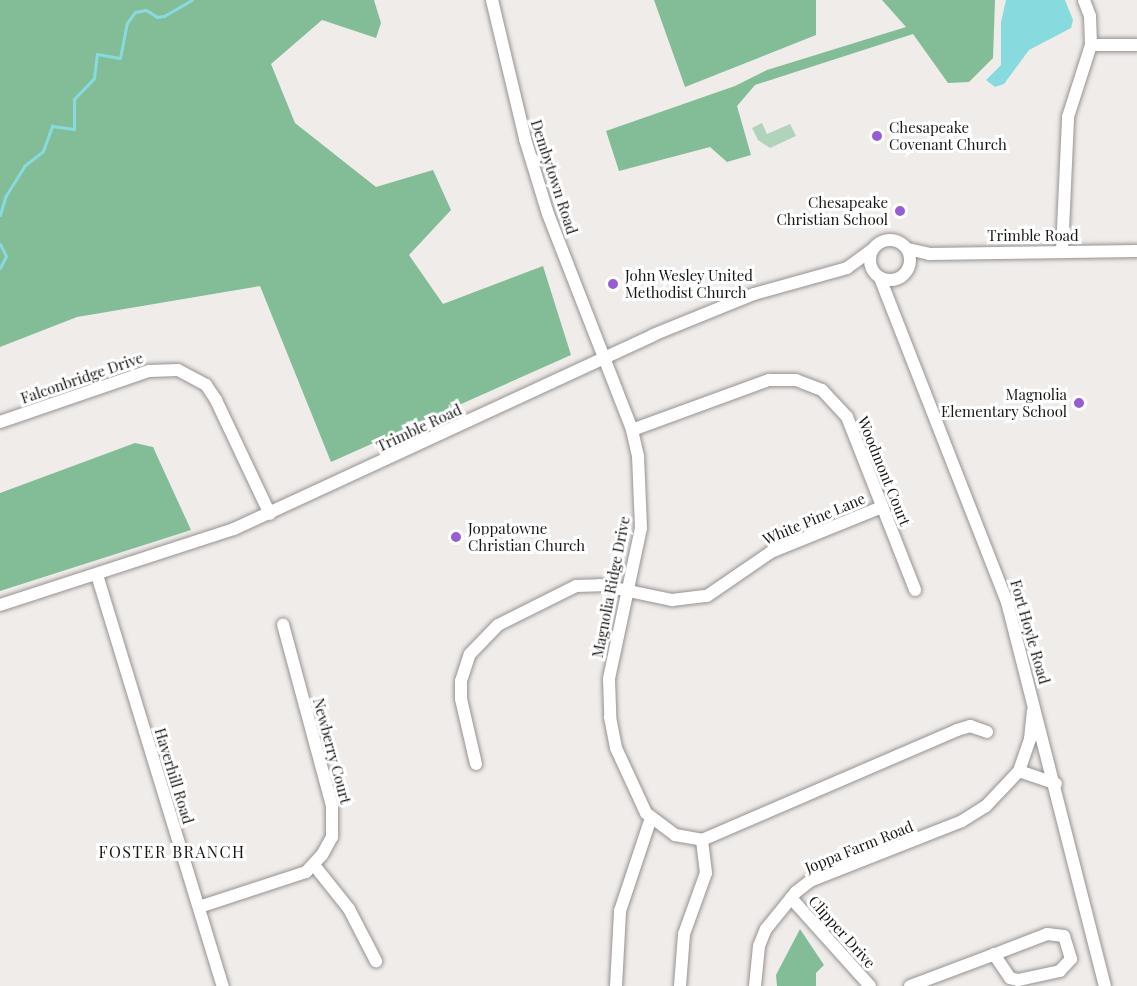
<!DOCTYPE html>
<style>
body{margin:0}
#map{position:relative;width:1137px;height:986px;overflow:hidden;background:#f0ecea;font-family:"Playfair Display",serif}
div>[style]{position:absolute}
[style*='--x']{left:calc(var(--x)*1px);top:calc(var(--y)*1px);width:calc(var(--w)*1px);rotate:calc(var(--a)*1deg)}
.green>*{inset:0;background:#b0d3bb}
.forest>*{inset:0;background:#82bd97}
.water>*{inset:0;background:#87dbde}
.stream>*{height:3px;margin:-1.5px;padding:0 1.5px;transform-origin:1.5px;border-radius:1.5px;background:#87dbde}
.roads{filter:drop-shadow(0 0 2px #969290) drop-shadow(0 0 2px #969290)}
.minor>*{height:12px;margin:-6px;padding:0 6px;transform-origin:6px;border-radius:6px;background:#fff}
.minor>.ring{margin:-6px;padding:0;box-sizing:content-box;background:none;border:12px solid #fff;border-radius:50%}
.dots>*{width:16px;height:16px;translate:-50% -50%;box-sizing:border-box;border:3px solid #fff;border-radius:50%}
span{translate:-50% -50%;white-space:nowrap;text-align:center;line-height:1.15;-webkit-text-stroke:6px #fff;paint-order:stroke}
.poi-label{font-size:15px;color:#171615}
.left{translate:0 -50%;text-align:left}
.right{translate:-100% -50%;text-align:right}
.street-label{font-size:15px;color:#171615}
.neighbourhood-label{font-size:16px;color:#171615;letter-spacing:1.5px}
</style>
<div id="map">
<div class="green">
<i style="clip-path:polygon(762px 123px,767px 134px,790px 124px,796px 136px,770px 148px,758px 140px,752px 128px)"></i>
</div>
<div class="forest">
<i style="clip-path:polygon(0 0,374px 0,381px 23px,376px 38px,322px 20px,271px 64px,295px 123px,376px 187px,433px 170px,451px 210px,409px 255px,443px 304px,543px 266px,571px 355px,331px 462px,260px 286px,77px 317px,0 347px)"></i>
<i style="clip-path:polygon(654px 0,816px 0,816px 35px,685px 87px)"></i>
<i style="clip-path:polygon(882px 0,995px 0,993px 58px,969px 82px,948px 83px,913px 34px,755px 85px,737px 106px,751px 155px,727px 162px,710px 147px,619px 171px,606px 131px,735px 86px,767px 70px,906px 27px)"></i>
<i style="clip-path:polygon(135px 443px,153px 447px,191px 530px,0 591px,0 493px)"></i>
<i style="clip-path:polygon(800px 929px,824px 965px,816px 973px,816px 986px,777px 986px,776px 975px)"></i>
</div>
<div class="water">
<i style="clip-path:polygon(1006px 0,1065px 0,1073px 20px,1071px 28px,1029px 50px,1004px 84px,995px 87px,986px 80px,1001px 65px,1001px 22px)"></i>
</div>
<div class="stream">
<i style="--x:0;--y:215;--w:19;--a:-74"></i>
<i style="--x:5;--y:197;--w:36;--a:-58"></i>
<i style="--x:24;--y:166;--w:24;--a:-38"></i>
<i style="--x:43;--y:151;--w:27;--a:-70"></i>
<i style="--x:52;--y:126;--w:22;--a:8"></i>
<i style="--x:74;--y:129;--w:30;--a:-90"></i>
<i style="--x:74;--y:99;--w:29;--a:-46"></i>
<i style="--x:94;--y:78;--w:24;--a:-83"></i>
<i style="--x:97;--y:54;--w:23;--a:10"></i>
<i style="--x:120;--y:58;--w:36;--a:-79"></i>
<i style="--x:127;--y:23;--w:14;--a:-54"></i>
<i style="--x:135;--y:12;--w:11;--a:-10"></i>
<i style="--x:146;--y:10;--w:13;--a:32"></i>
<i style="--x:157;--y:17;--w:7;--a:-8"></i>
<i style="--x:164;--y:16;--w:32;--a:-30"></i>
<i style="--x:0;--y:244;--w:13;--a:63"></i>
<i style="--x:6;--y:256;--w:13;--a:117"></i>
</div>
<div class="roads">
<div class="minor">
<i style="--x:492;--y:0;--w:143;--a:76.6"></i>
<i style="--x:525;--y:139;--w:78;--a:73"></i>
<i style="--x:548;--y:214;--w:232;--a:68.7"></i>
<i style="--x:632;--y:430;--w:27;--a:77"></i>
<i style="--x:638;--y:456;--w:72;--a:87.6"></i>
<i style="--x:641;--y:528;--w:154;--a:102"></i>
<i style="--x:609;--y:679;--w:38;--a:88"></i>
<i style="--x:610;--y:717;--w:32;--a:79"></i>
<i style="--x:616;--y:748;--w:72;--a:65.2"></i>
<i style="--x:646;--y:813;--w:36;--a:37"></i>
<i style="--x:675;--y:835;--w:27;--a:10"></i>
<i style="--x:1091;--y:45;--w:46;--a:0"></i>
<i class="ring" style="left:870px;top:240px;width:28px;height:28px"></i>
<i style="--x:908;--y:249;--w:22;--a:13"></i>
<i style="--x:929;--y:254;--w:208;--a:-0.8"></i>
<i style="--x:1062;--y:251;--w:134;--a:-87.4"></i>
<i style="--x:1068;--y:117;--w:76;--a:-72.3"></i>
<i style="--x:1091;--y:45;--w:29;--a:-92"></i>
<i style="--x:1090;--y:16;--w:17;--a:-111"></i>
<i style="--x:880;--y:278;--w:348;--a:68.6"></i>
<i style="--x:1007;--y:602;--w:396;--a:75.7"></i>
<i style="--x:0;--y:422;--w:157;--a:-18.9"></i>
<i style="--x:149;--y:371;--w:29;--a:-2"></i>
<i style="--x:178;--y:370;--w:32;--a:28"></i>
<i style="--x:206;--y:385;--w:18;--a:56"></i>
<i style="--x:216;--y:400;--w:126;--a:64.7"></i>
<i style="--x:632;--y:430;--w:146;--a:-20.1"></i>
<i style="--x:769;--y:380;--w:27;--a:0"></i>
<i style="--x:796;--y:380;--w:28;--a:21"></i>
<i style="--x:822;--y:390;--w:37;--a:47"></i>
<i style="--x:847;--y:417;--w:186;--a:68.5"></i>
<i style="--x:97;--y:575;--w:430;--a:73"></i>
<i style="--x:0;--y:605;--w:246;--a:-18"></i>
<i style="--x:234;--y:529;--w:462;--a:-24.8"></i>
<i style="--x:653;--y:335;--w:109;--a:-22.1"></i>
<i style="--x:754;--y:294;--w:97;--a:-15.6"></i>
<i style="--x:847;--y:268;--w:32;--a:-36"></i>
<i style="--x:476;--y:764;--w:67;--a:-103"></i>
<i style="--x:461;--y:699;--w:18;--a:-90"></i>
<i style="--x:461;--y:681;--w:28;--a:-72"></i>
<i style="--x:470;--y:654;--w:40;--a:-46"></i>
<i style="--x:498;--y:625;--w:87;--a:-26.6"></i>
<i style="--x:576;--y:586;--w:24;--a:-2"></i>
<i style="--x:600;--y:585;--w:74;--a:11.8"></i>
<i style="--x:672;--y:600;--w:35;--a:-7"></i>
<i style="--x:707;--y:596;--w:78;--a:-34.5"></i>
<i style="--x:771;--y:552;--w:120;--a:-22.1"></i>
<i style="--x:1019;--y:771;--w:39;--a:19"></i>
<i style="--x:314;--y:865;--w:56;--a:51.5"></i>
<i style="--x:349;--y:909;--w:59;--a:62.6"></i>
<i style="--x:791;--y:898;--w:118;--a:48.1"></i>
<i style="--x:199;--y:907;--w:113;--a:-18.1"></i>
<i style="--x:306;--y:872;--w:23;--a:-47"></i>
<i style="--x:322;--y:855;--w:21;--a:-61"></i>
<i style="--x:332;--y:837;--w:31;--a:-90"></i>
<i style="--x:332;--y:806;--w:188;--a:-105.1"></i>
<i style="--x:616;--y:986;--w:75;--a:-86.9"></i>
<i style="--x:620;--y:911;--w:98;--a:-71.6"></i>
<i style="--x:680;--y:986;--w:52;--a:-85.6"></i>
<i style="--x:684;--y:934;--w:65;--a:-70.2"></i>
<i style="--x:706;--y:873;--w:33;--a:-97"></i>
<i style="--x:702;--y:840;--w:278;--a:-23.3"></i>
<i style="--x:957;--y:730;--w:14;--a:-17"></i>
<i style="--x:970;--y:726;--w:18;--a:19"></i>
<i style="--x:755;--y:986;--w:40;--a:-84.3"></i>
<i style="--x:759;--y:946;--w:18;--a:-68"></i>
<i style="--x:766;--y:929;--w:48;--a:-51"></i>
<i style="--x:796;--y:892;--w:18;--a:-38"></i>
<i style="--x:810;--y:881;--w:163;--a:-21.5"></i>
<i style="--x:962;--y:821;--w:28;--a:-32"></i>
<i style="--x:986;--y:806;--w:48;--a:-46.7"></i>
<i style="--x:1019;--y:771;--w:34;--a:-71"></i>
<i style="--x:1030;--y:739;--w:28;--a:-84"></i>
<i style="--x:910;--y:986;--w:85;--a:-20.6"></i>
<i style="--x:990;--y:956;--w:61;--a:-21.1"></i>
<i style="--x:1047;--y:934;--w:17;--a:7"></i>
<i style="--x:1064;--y:936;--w:24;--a:73"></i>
<i style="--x:1071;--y:959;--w:16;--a:133"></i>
<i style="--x:1060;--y:971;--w:43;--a:167.9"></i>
<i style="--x:1018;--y:980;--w:8;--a:-166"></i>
<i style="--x:1010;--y:978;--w:29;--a:-124"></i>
</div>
</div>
<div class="dots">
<i style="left:877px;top:136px;background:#965dd5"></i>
<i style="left:900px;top:211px;background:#965dd5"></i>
<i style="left:613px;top:284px;background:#965dd5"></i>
<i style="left:1079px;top:403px;background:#965dd5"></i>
<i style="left:456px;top:537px;background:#965dd5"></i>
</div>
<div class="poi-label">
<span class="left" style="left:889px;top:136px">Chesapeake<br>Covenant Church</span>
<span class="right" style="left:888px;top:211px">Chesapeake<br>Christian School</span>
<span class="left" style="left:625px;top:284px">John Wesley United<br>Methodist Church</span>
<span class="right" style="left:1067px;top:403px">Magnolia<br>Elementary School</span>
<span class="left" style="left:468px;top:537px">Joppatowne<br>Christian Church</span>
</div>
<div class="street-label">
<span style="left:554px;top:177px;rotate:72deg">Dembytown Road</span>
<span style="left:1033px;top:236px">Trimble Road</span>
<span style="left:82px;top:378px;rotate:-19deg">Falconbridge Drive</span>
<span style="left:419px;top:428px;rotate:-25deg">Trimble Road</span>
<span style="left:884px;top:471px;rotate:68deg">Woodmont Court</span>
<span style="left:814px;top:519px;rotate:-23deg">White Pine Lane</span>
<span style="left:611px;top:587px;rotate:-79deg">Magnolia Ridge Drive</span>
<span style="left:1030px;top:632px;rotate:74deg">Fort Hoyle Road</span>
<span style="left:332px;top:751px;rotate:75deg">Newberry Court</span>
<span style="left:174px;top:776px;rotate:73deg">Haverhill Road</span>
<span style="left:859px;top:847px;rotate:-22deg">Joppa Farm Road</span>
<span style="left:842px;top:932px;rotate:48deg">Clipper Drive</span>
</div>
<div class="neighbourhood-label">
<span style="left:172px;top:852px">FOSTER BRANCH</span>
</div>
</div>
